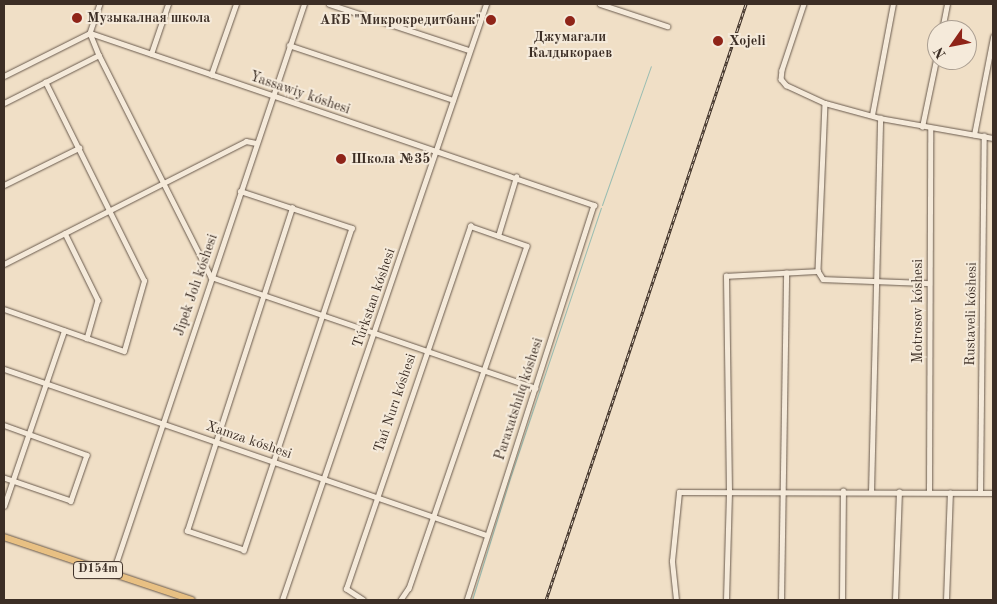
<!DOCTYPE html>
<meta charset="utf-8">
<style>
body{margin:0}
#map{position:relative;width:997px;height:604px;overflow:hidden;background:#f0dfc6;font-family:"Old Standard TT",serif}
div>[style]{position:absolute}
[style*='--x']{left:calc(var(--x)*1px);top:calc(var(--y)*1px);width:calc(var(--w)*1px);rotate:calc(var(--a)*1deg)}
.stream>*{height:1px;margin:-0.5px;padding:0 0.5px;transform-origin:0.5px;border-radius:0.5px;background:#9abdb2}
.roads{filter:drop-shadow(0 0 1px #695a4d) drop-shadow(0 0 1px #695a4d)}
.minor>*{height:4.5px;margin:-2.25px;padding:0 2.25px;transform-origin:2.25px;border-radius:2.25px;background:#f5eada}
.major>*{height:5.5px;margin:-2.75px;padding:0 2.75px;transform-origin:2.75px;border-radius:2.75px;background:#e8c083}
.rail>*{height:3px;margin-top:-1.5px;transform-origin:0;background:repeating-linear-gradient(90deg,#f5eada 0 4px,#3c2e25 0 8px);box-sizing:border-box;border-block:1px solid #3c2e25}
.dots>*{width:14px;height:14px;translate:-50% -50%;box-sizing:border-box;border:2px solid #f5eada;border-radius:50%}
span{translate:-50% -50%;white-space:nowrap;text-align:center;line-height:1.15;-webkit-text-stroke:4px #f5eada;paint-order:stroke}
.shield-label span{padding:1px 4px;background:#f5eada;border:1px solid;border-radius:4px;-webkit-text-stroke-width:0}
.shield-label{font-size:12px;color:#3c2e25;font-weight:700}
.poi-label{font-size:14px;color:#3c2e25;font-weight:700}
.left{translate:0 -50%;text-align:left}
.right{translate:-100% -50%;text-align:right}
.street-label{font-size:14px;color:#3c2e25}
.frame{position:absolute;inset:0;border:5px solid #3c2e25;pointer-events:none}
.north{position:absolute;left:927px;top:20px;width:50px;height:50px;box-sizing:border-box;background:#f5eada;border:1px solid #ab9f92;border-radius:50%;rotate:237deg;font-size:14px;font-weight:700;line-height:20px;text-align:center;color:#3c2e25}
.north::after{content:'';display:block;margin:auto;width:18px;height:22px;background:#8f2418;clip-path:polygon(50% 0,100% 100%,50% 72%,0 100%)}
</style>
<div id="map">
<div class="stream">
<i style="--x:602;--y:205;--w:147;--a:-70.6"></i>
<i style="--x:472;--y:600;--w:131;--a:-72.7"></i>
<i style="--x:511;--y:475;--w:282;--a:-71.4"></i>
</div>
<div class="roads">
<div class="minor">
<i style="--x:100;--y:4;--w:31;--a:109"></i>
<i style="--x:90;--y:33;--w:24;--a:68"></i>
<i style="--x:99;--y:55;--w:249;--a:63.2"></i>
<i style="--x:211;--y:277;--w:343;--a:18.9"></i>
<i style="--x:329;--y:4;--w:147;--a:18.2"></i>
<i style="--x:600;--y:4;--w:71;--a:18.2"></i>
<i style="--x:804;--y:4;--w:70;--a:108.4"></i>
<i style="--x:782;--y:70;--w:9;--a:96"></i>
<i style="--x:781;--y:79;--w:8;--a:50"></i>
<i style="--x:786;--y:85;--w:43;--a:24.8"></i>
<i style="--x:825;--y:103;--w:57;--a:15.3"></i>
<i style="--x:880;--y:118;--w:115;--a:10"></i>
<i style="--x:942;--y:30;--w:26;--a:-79"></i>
<i style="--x:289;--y:45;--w:173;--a:18.5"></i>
<i style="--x:151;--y:54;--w:53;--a:-71.2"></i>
<i style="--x:211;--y:75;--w:75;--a:-70.6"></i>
<i style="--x:4;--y:76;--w:96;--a:-26.6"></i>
<i style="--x:90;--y:33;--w:533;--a:18.84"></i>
<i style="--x:594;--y:205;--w:415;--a:107.8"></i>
<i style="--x:4;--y:103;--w:106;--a:-26.8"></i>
<i style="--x:825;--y:103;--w:168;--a:92.4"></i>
<i style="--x:818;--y:271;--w:9;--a:58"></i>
<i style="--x:823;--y:279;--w:106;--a:2.2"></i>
<i style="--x:872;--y:115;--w:113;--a:-79.3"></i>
<i style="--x:922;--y:127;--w:74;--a:-78.2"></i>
<i style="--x:974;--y:135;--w:100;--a:-79"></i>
<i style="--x:4;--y:185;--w:84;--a:-26.3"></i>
<i style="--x:240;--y:191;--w:118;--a:18.3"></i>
<i style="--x:352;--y:228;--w:340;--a:108.5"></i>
<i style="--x:244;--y:550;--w:60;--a:-161.6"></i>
<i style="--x:187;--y:531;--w:340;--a:-72"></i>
<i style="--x:65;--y:233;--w:75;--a:63.8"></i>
<i style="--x:98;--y:300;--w:40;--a:106"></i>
<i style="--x:498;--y:236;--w:62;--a:-73"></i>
<i style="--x:4;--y:264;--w:271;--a:-26.9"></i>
<i style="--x:246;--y:141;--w:10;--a:11"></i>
<i style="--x:4;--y:309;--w:127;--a:19.3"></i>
<i style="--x:124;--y:351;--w:73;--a:-74.1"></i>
<i style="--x:144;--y:281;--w:222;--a:-116.4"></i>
<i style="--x:4;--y:369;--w:510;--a:19"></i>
<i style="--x:4;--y:425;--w:88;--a:19.9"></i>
<i style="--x:87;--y:455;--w:49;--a:109.2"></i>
<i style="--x:71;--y:501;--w:71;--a:-161.1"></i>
<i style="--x:871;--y:492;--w:374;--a:-88.6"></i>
<i style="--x:929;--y:492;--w:363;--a:-89.8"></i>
<i style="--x:980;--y:493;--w:357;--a:-89.4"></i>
<i style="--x:4;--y:506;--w:185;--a:-71.1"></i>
<i style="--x:112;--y:575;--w:602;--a:-71.41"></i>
<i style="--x:282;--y:600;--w:630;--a:-71.1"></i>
<i style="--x:363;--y:600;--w:20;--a:-147"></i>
<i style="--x:346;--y:589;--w:384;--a:-71.1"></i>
<i style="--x:470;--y:226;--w:60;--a:19.3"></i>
<i style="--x:527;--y:246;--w:362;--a:109"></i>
<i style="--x:409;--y:588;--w:14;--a:124"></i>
<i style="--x:676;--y:600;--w:39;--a:-96"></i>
<i style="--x:672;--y:561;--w:69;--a:-84.2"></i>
<i style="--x:679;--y:492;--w:314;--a:0.2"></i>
<i style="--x:726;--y:600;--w:109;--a:-88.4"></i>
<i style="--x:729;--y:491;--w:215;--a:-90.8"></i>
<i style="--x:726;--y:276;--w:92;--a:-3.1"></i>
<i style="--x:781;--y:600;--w:327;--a:-89.1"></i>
<i style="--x:842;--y:600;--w:109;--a:-89.5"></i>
<i style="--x:895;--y:600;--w:108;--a:-87.9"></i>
<i style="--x:946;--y:600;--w:107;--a:-87.9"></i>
</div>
<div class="major">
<i style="--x:4;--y:537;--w:198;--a:18.5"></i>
</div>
</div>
<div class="rail">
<i style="--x:546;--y:600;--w:629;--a:-71.45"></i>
</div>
<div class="dots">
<i style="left:77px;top:18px;background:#8f2418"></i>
<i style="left:491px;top:20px;background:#8f2418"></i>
<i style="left:570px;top:21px;background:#8f2418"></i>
<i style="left:718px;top:41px;background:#8f2418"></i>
<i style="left:341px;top:159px;background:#8f2418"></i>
</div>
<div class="shield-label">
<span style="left:98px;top:570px">D154m</span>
</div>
<div class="poi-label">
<span class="left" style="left:87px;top:18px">Музыкалная школа</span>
<span class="right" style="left:481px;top:20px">АКБ "Микрокредитбанк"</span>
<span style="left:570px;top:45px">Джумагали<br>Калдыкораев</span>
<span class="left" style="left:729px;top:41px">Xojeli</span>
<span class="left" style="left:351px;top:159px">Школа №35</span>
</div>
<div class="street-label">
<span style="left:300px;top:93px;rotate:19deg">Yassawiy kóshesi</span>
<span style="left:196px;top:285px;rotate:-71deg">Jipek Jolı kóshesi</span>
<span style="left:374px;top:298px;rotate:-71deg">Túrkstan kóshesi</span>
<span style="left:918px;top:311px;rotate:-90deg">Motrosov kóshesi</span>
<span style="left:971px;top:314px;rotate:-89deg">Rustaveli kóshesi</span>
<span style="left:519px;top:399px;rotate:-72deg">Paraxatshılıq kóshesi</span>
<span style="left:395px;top:403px;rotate:-71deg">Tań Nurı kóshesi</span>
<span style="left:249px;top:440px;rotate:19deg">Xamza kóshesi</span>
</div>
<div class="frame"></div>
<div class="north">N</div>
</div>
